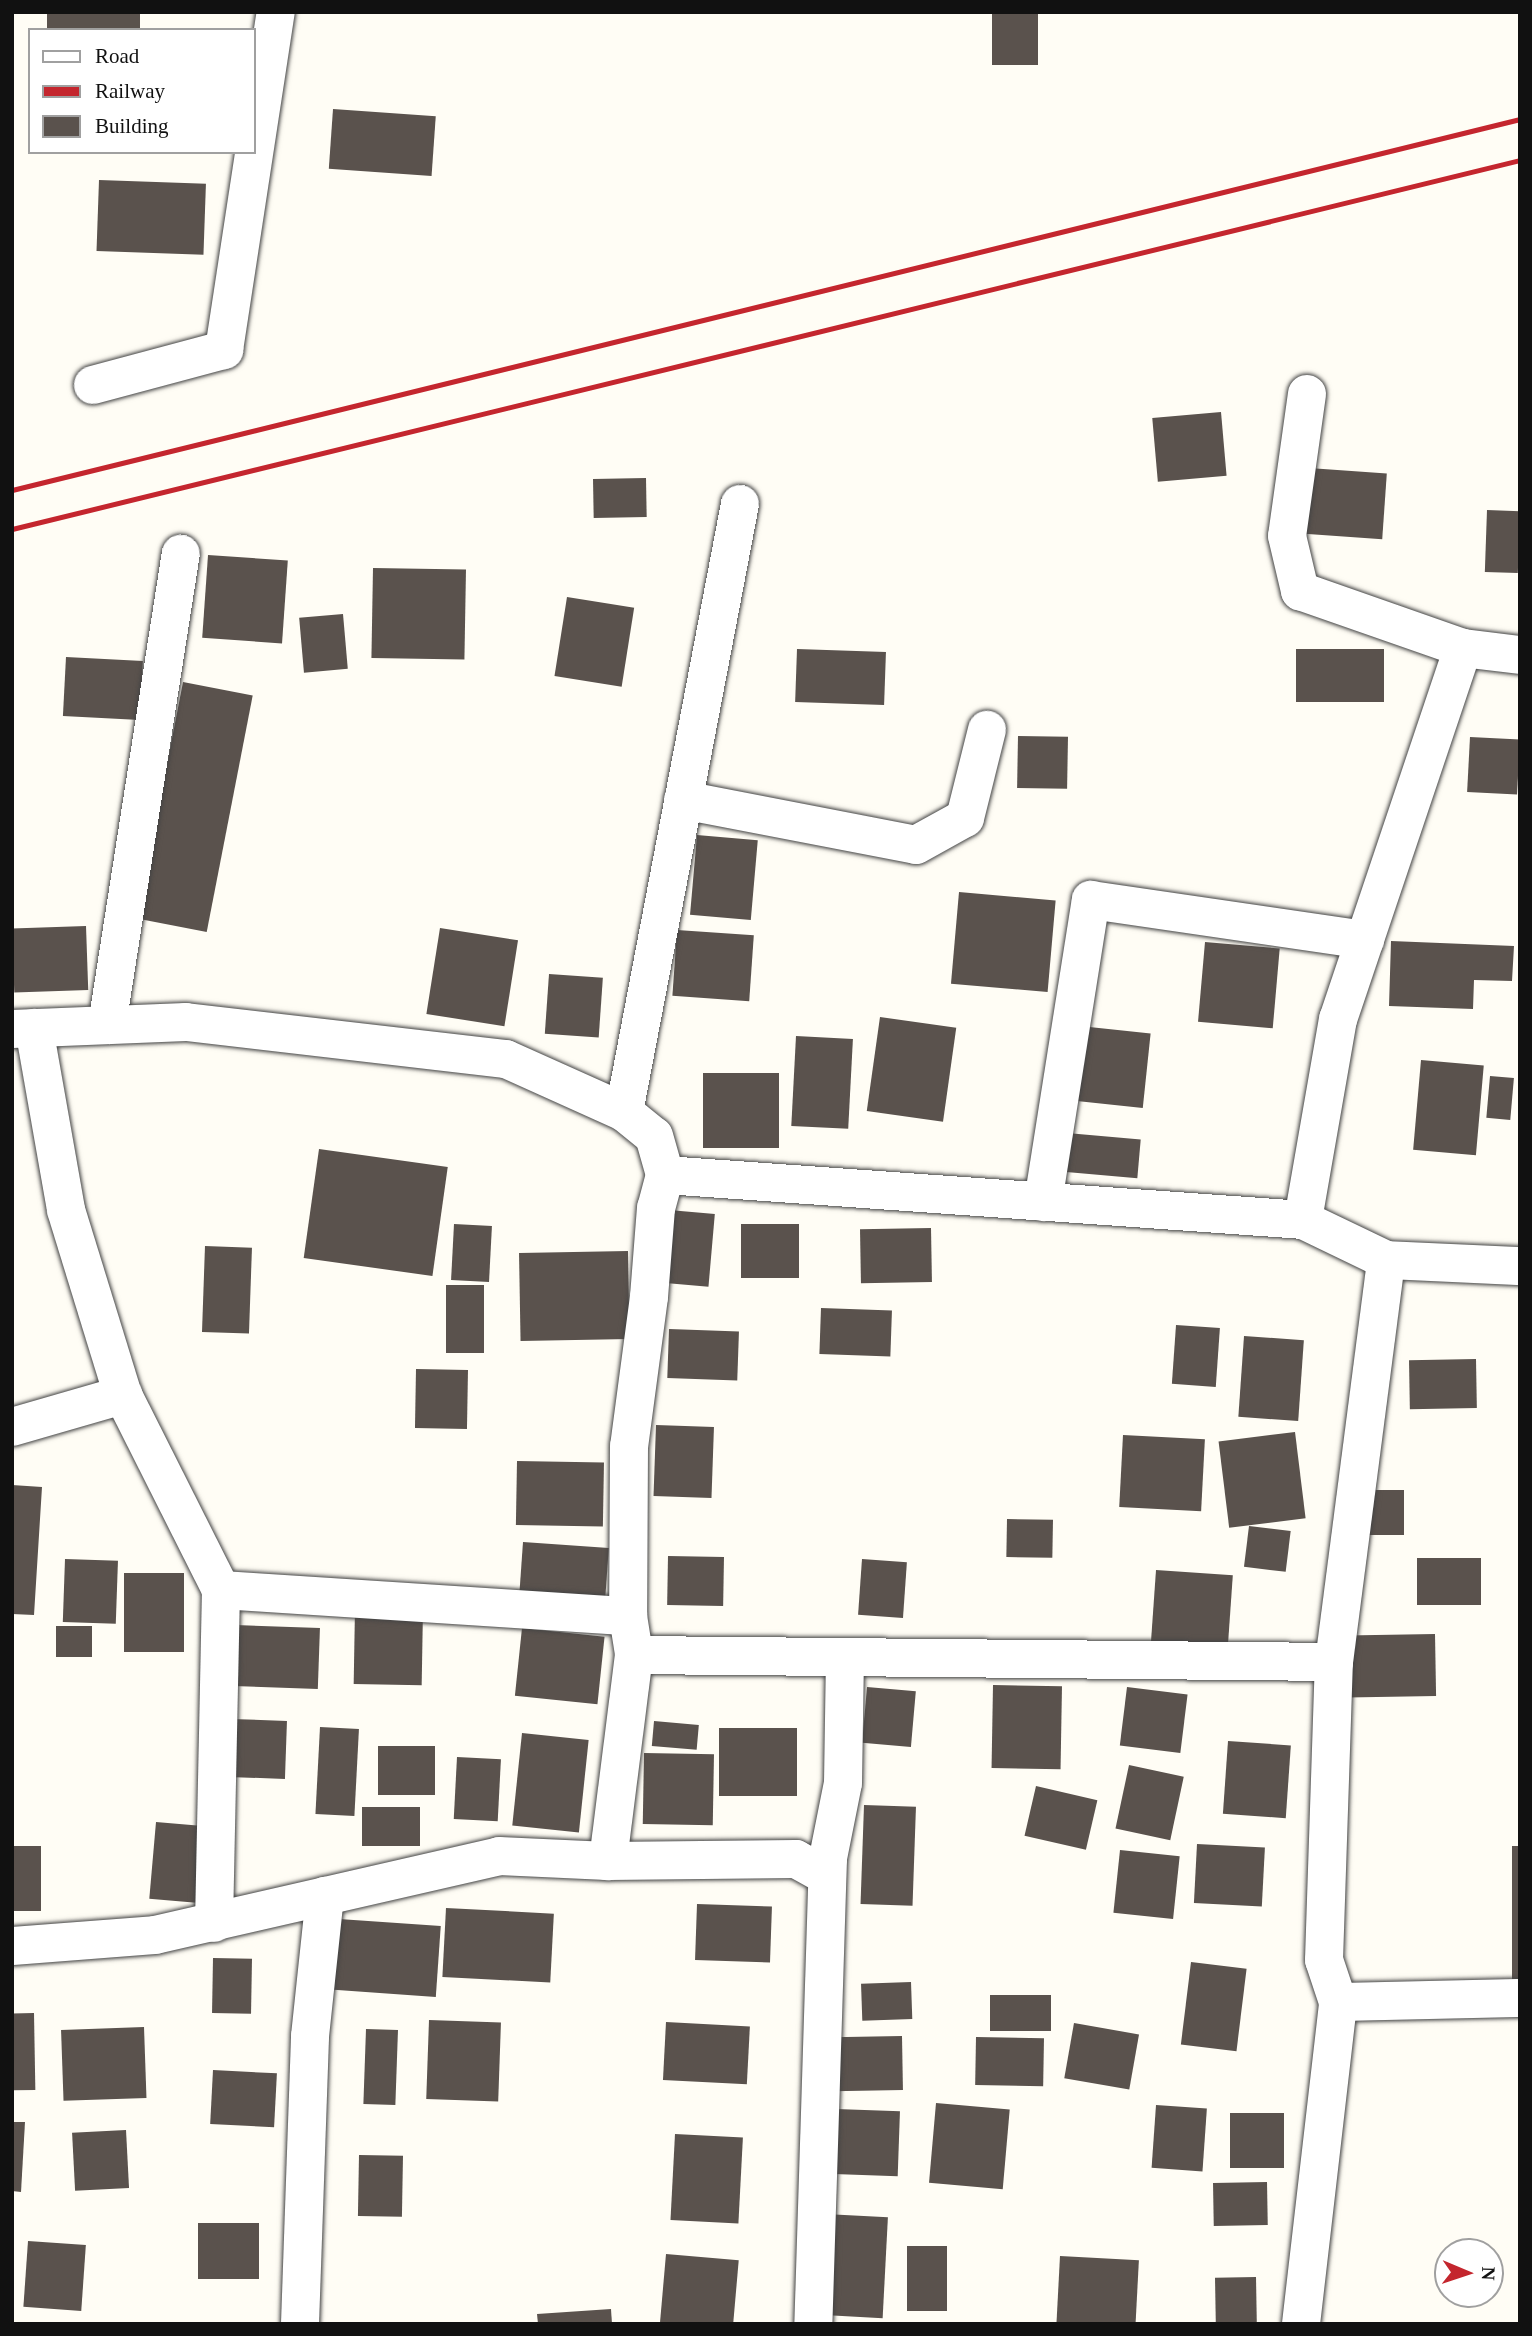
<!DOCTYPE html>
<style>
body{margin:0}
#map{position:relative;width:1532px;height:2336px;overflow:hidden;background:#fffdf5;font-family:Georgia,serif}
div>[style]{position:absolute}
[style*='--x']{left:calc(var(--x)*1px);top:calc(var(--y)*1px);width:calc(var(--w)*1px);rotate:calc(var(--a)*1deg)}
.building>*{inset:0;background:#5a524d;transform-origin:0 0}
.roads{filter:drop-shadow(0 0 2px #444) drop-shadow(0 0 2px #444)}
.minor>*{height:38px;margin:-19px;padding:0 19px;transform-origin:19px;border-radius:19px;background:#fff}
.rail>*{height:5px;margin:-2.5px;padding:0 2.5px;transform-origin:2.5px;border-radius:2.5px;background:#c4262e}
span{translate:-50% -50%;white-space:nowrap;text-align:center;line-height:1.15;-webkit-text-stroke:7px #fff;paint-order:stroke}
.frame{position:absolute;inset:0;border:14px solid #111;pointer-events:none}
.legend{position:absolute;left:28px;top:28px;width:228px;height:126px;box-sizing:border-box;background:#fff;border:2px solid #a0a0a0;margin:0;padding:9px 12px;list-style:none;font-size:21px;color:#111}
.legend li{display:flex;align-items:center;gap:14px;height:35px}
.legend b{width:35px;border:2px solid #a0a0a0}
.north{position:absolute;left:1434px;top:2238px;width:70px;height:70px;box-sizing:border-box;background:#fff;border:2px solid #a0a0a0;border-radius:50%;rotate:92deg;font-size:19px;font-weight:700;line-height:28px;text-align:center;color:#111}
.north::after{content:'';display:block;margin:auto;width:24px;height:32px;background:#c4262e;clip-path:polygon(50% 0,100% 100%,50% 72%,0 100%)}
</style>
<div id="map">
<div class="building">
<i style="left:47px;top:12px;width:93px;height:18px"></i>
<i style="left:992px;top:12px;width:46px;height:53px"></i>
<i style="left:333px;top:109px;width:103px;height:60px;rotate:4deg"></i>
<i style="left:99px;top:180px;width:107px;height:71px;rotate:2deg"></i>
<i style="left:1221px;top:412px;width:64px;height:69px;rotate:85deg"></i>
<i style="left:1309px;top:468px;width:78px;height:66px;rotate:4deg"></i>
<i style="left:646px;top:478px;width:39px;height:53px;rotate:89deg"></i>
<i style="left:1487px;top:510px;width:33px;height:62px;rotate:2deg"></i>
<i style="left:208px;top:555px;width:80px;height:83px;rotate:4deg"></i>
<i style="left:373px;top:568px;width:93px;height:90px;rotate:1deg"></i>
<i style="left:567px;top:597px;width:68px;height:80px;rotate:9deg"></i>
<i style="left:343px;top:614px;width:55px;height:44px;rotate:85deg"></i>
<i style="left:797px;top:649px;width:89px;height:53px;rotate:2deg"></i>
<i style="left:1384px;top:649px;width:53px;height:88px;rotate:90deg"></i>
<i style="left:66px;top:657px;width:77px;height:59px;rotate:3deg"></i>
<i style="left:183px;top:682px;width:71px;height:241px;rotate:11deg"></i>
<i style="left:1018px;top:736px;width:50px;height:52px;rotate:1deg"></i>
<i style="left:1470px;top:737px;width:50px;height:55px;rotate:3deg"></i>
<i style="left:697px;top:835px;width:61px;height:80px;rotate:5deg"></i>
<i style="left:959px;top:892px;width:97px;height:92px;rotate:5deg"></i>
<i style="left:86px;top:926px;width:64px;height:74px;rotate:88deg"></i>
<i style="left:440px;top:928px;width:79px;height:87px;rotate:9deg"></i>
<i style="left:677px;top:930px;width:77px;height:66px;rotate:4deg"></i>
<i style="clip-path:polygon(1391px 941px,1514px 946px,1512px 981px,1474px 980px,1473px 1009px,1389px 1006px)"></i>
<i style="left:1205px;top:942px;width:75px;height:80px;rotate:5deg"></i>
<i style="left:549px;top:974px;width:54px;height:60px;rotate:4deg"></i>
<i style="left:880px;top:1017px;width:77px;height:95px;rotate:8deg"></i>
<i style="left:1080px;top:1026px;width:71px;height:75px;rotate:6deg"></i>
<i style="left:796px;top:1036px;width:57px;height:90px;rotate:3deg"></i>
<i style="left:1421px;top:1060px;width:63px;height:90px;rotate:5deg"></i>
<i style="left:703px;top:1073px;width:76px;height:75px"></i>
<i style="left:1490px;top:1076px;width:24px;height:42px;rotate:5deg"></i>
<i style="left:1067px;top:1133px;width:74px;height:39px;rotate:5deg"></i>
<i style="left:319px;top:1149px;width:130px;height:110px;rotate:8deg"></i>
<i style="left:669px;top:1210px;width:46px;height:73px;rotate:5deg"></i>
<i style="left:454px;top:1224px;width:38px;height:56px;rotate:3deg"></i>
<i style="left:741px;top:1224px;width:58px;height:54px"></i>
<i style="left:931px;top:1228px;width:54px;height:71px;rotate:89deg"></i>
<i style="left:205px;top:1246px;width:47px;height:86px;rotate:2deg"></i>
<i style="left:628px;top:1251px;width:88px;height:109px;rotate:89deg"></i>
<i style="left:446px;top:1285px;width:38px;height:68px"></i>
<i style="left:821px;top:1308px;width:71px;height:46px;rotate:2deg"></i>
<i style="left:1176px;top:1325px;width:44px;height:59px;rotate:4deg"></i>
<i style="left:669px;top:1329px;width:70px;height:49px;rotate:2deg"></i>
<i style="left:1244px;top:1336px;width:60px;height:81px;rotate:4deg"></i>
<i style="left:1476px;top:1359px;width:49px;height:67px;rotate:89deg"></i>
<i style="left:416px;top:1369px;width:52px;height:59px;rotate:1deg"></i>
<i style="left:656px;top:1425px;width:58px;height:71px;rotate:2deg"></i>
<i style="left:1295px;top:1432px;width:87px;height:77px;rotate:83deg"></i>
<i style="left:1123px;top:1435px;width:82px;height:72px;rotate:3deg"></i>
<i style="left:517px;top:1461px;width:87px;height:64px;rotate:1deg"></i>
<i style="clip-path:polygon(12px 1485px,42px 1487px,34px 1615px,12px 1614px)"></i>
<i style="left:1361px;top:1490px;width:43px;height:45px"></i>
<i style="left:1007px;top:1519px;width:46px;height:38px;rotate:1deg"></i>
<i style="left:1249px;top:1526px;width:42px;height:41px;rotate:7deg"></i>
<i style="left:523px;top:1542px;width:86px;height:52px;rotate:4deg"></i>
<i style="left:668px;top:1556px;width:56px;height:49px;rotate:1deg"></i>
<i style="left:1481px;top:1558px;width:47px;height:64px;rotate:90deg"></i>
<i style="left:65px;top:1559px;width:53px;height:63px;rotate:2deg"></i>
<i style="left:862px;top:1559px;width:45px;height:56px;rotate:4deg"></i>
<i style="left:1156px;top:1570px;width:77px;height:83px;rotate:4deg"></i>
<i style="left:184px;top:1573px;width:79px;height:60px;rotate:90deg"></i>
<i style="left:355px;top:1608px;width:68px;height:76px;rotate:1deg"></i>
<i style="left:235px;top:1625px;width:85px;height:61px;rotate:2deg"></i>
<i style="left:56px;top:1626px;width:36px;height:31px"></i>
<i style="left:522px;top:1628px;width:83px;height:68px;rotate:6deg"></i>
<i style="left:1435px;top:1634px;width:62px;height:89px;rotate:89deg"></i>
<i style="left:993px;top:1685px;width:69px;height:83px;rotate:1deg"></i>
<i style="left:867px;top:1687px;width:49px;height:56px;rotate:5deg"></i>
<i style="left:1127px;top:1687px;width:61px;height:59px;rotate:7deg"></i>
<i style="left:231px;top:1719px;width:56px;height:58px;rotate:2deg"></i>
<i style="left:654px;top:1721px;width:45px;height:25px;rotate:5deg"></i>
<i style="left:320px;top:1727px;width:39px;height:87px;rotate:3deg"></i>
<i style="left:719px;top:1728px;width:78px;height:68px"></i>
<i style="left:522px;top:1733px;width:67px;height:93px;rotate:6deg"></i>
<i style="left:1228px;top:1741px;width:63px;height:73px;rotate:4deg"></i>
<i style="left:378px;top:1746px;width:57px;height:49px"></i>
<i style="left:644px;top:1753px;width:70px;height:71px;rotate:1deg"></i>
<i style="left:457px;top:1757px;width:44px;height:62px;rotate:3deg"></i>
<i style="left:1129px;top:1765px;width:56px;height:65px;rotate:12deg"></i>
<i style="left:1036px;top:1786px;width:63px;height:51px;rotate:13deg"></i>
<i style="left:864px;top:1805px;width:52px;height:99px;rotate:2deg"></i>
<i style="left:362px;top:1807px;width:58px;height:39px"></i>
<i style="left:156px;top:1822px;width:50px;height:77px;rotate:5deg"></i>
<i style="left:1197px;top:1844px;width:68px;height:59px;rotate:3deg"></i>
<i style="left:12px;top:1846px;width:29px;height:65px"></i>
<i style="left:1512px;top:1846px;width:8px;height:135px"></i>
<i style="left:1120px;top:1850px;width:60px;height:63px;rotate:6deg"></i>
<i style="left:697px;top:1904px;width:75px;height:56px;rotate:2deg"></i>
<i style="left:446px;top:1908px;width:108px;height:69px;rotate:3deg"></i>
<i style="left:339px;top:1919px;width:102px;height:71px;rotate:4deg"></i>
<i style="left:213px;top:1958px;width:39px;height:55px;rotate:1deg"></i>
<i style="left:1191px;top:1962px;width:56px;height:83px;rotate:7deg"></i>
<i style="left:911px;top:1982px;width:37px;height:50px;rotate:88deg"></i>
<i style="left:990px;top:1995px;width:61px;height:36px"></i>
<i style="left:34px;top:2013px;width:77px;height:22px;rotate:89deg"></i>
<i style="left:429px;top:2020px;width:72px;height:79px;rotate:2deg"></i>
<i style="left:666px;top:2022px;width:84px;height:58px;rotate:3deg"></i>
<i style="left:1074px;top:2023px;width:66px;height:56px;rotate:10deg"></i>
<i style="left:144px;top:2027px;width:71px;height:83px;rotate:88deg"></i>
<i style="left:366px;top:2029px;width:32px;height:75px;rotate:2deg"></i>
<i style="left:902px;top:2036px;width:54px;height:70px;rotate:89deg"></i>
<i style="left:976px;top:2037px;width:68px;height:48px;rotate:1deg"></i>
<i style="left:213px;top:2070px;width:64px;height:54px;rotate:3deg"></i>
<i style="left:936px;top:2103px;width:74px;height:80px;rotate:5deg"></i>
<i style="left:1156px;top:2105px;width:51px;height:63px;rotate:4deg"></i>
<i style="left:836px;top:2109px;width:64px;height:65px;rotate:2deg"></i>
<i style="left:1230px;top:2113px;width:54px;height:55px"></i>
<i style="clip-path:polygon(12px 2122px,25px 2122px,21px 2192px,12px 2191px)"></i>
<i style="left:126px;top:2130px;width:58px;height:54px;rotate:87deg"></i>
<i style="left:675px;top:2134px;width:68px;height:86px;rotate:3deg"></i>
<i style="left:359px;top:2155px;width:44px;height:61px;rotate:1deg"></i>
<i style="left:1267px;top:2182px;width:43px;height:54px;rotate:89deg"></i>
<i style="left:825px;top:2214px;width:63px;height:101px;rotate:3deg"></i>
<i style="left:198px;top:2223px;width:61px;height:56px"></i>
<i style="left:28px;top:2241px;width:58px;height:66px;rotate:4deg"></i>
<i style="left:907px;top:2246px;width:40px;height:65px"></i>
<i style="left:666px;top:2254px;width:73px;height:70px;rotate:5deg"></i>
<i style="left:1060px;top:2256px;width:79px;height:68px;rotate:3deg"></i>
<i style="left:1256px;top:2277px;width:47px;height:41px;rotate:89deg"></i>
<i style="clip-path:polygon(611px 2309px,612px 2324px,538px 2324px,537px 2314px)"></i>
</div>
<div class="roads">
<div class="minor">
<i style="--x:93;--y:385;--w:136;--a:-15"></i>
<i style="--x:224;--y:350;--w:342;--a:-81.3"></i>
<i style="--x:1307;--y:394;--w:143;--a:98"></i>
<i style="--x:1287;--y:536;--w:57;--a:76.7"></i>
<i style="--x:1300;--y:591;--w:173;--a:19.3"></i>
<i style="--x:1520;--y:655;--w:57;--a:-173"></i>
<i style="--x:1463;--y:648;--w:391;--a:108.6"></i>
<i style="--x:1338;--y:1019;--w:204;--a:99.9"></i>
<i style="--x:1303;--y:1220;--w:92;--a:25.7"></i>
<i style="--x:1386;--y:1260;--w:134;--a:2.6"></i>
<i style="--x:683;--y:800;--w:237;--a:10.9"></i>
<i style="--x:916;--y:845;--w:56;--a:-28.9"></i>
<i style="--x:965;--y:818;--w:91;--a:-76"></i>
<i style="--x:107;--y:1025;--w:477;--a:-81.1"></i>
<i style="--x:34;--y:1028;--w:185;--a:80"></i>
<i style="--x:66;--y:1210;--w:194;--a:72.9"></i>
<i style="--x:123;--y:1395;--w:218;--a:63.3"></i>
<i style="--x:221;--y:1590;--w:333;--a:91.2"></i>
<i style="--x:12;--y:1029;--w:174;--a:-2.3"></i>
<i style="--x:186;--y:1022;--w:322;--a:6.6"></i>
<i style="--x:506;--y:1059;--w:129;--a:24.2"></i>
<i style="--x:624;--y:1112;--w:38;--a:39"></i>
<i style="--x:654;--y:1136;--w:41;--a:74.2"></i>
<i style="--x:665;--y:1175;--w:34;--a:105"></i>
<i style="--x:656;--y:1208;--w:89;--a:94.5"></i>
<i style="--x:649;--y:1297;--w:150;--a:97.6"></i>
<i style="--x:629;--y:1446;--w:170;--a:90.3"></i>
<i style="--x:628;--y:1616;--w:39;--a:81"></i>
<i style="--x:634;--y:1655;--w:208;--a:97.2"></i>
<i style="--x:624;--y:1112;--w:619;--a:-79.2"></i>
<i style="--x:665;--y:1175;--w:640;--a:4.03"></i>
<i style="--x:1043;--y:1202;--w:306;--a:-81"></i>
<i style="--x:1091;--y:900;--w:277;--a:8.3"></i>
<i style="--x:12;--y:1427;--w:116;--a:-16.1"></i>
<i style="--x:221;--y:1590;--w:408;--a:3.7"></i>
<i style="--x:634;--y:1655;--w:700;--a:0.57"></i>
<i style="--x:828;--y:1858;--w:76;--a:-78.7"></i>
<i style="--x:843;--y:1783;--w:124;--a:-89.1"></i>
<i style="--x:12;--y:1946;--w:143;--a:-4.4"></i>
<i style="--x:155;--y:1935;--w:353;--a:-12.9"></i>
<i style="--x:499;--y:1856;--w:109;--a:2.6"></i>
<i style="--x:608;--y:1861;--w:188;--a:-0.6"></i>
<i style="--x:796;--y:1859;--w:33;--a:29"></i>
<i style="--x:825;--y:1875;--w:17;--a:-80"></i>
<i style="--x:828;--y:1858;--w:466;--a:91.8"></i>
<i style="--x:1338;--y:2002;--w:182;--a:-1.3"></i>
<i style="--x:300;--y:2324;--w:288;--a:-88"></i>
<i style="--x:310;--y:2036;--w:141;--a:-83.9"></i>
<i style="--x:1301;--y:2324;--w:324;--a:-83.4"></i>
<i style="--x:1338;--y:2002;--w:44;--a:-108.4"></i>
<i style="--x:1324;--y:1960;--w:298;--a:-88.1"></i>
<i style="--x:1334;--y:1662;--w:405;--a:-82.6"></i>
</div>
</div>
<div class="rail">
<i style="--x:12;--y:490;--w:1553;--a:-13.82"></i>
<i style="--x:12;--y:529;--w:1552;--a:-13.75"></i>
</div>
<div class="frame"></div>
<ul class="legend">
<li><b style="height:9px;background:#fff"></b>Road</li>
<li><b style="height:9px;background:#c4262e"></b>Railway</li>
<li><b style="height:19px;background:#5a524d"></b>Building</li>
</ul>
<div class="north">N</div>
</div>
